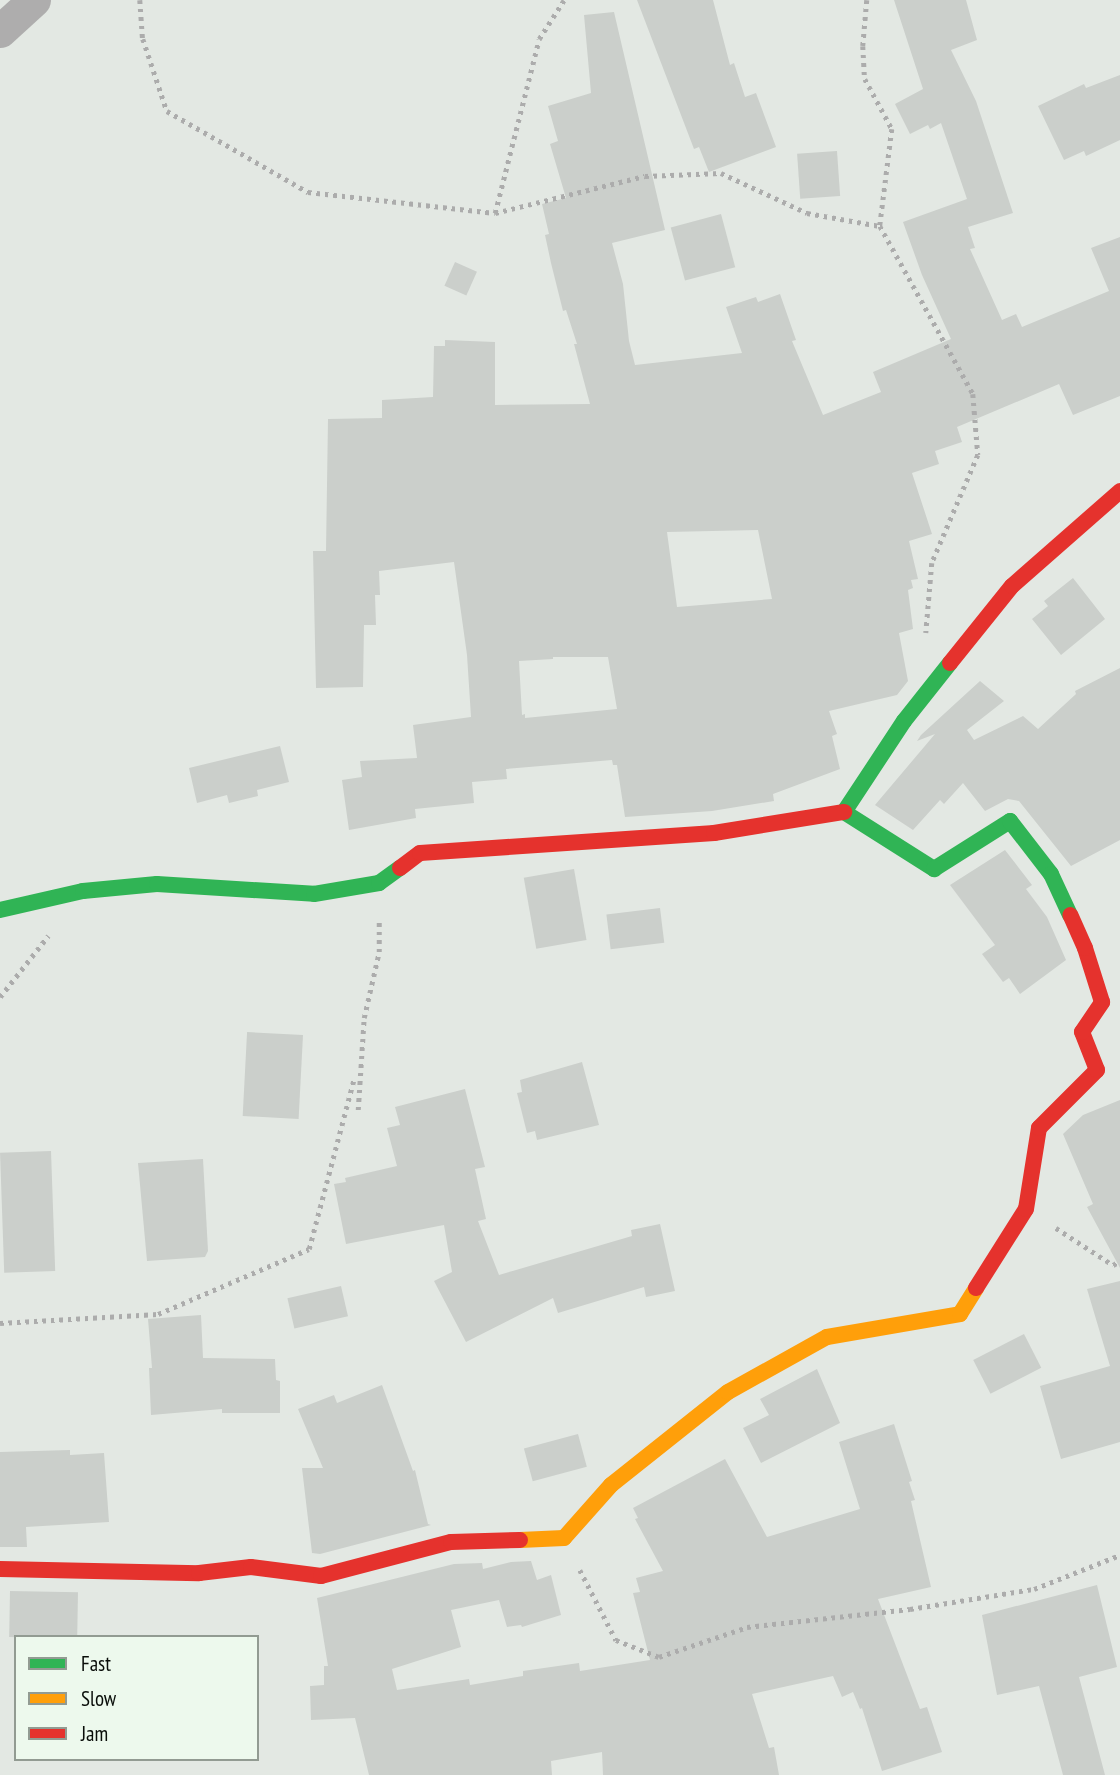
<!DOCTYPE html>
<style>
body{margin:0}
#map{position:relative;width:1120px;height:1775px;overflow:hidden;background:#e3e8e3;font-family:"PT Sans Narrow",sans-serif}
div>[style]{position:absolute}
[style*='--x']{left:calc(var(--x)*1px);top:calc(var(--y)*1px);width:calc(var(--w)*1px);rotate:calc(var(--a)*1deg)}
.building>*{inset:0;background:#cbcfcb;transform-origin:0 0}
.path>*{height:4.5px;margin-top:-2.25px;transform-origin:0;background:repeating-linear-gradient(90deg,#acacac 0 3.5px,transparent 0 8.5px)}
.street>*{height:33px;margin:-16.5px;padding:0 16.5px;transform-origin:16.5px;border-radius:16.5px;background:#aeadad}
.fast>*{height:16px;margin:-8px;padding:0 8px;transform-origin:8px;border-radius:8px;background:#30b455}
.slow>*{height:16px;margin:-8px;padding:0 8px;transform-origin:8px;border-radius:8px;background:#ff9f0a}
.jam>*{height:16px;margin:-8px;padding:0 8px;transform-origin:8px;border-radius:8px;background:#e5322d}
span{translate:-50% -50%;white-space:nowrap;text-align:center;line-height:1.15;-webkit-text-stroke:5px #edf9ed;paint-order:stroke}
.legend{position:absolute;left:14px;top:1635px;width:245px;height:126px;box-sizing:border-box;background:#edf9ed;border:2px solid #929b92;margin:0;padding:9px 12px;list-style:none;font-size:21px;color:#090d09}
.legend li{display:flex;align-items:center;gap:14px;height:35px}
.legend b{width:35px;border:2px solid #929b92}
</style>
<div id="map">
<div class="building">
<i style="clip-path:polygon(637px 0,713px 0,730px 65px,734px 63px,745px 97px,756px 93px,776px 147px,709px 172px,699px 147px,694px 149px)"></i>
<i style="clip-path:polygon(evenodd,894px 0,966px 0,977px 40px,951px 50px,976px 101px,1013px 213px,968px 227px,975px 248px,970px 249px,1002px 320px,1016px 314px,1022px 327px,1109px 291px,1091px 248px,1120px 237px,1120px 396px,1073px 415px,1059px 384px,957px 427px,962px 442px,935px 451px,939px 464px,912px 473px,932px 534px,909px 541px,918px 579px,911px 580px,913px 588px,908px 590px,913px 629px,899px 633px,908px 681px,897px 695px,829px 711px,837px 734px,832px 736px,840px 769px,773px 794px,774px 801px,712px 811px,625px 817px,617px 765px,613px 765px,612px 760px,506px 769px,507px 779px,472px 782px,474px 803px,415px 809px,416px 818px,349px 830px,342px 780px,362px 777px,360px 761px,417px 758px,413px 725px,471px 717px,467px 655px,454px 562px,379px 571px,380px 595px,375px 595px,376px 625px,364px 625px,363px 687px,316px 688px,313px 551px,326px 551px,328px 419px,382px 418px,382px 400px,433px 397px,434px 346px,445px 346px,445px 340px,495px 342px,495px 405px,590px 404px,574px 344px,577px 344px,566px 310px,563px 311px,551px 263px,545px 235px,549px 234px,542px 204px,566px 198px,550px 144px,558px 141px,548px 106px,591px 93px,584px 15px,614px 12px,665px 230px,612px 243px,623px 284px,629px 341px,635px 365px,742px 353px,726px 307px,756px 297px,758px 302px,780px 294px,796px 340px,792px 341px,823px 415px,881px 392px,873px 372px,951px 339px,922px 275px,903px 222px,967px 199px,941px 123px,930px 129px,928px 125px,910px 134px,895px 104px,923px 89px,894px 0,758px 530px,772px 599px,677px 607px,667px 532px,758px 530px,894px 0,553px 657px,608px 657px,617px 709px,525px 718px,525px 714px,522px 715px,519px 661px,553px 659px,553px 657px)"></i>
<i style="clip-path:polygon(1120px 75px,1120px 140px,1086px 156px,1084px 151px,1064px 160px,1038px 106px,1084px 84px,1086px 88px)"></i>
<i style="left:837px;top:151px;width:45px;height:40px;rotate:86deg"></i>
<i style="left:721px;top:214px;width:55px;height:52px;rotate:75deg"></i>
<i style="left:455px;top:262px;width:24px;height:26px;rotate:24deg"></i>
<i style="clip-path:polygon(1073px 578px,1105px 619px,1061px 655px,1032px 619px,1048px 606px,1044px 601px)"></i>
<i style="clip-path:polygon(1120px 668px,1120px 840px,1071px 866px,1019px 801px,1008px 799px,985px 811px,963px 783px,944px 804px,940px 800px,913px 830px,875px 805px,935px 734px,917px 741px,921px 735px,980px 681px,1004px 701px,967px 730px,974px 740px,1023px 716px,1038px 729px,1076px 694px,1075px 691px)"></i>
<i style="clip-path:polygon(280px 746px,289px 782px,257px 790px,258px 796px,229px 803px,227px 795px,197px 803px,189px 768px)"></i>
<i style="clip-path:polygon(1005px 850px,1032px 885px,1026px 889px,1047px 917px,1066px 960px,1020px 994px,1009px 978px,1003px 982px,982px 954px,995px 945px,950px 885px)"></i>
<i style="left:574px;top:869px;width:72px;height:51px;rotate:80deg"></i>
<i style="left:660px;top:908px;width:35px;height:54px;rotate:83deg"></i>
<i style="left:303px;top:1035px;width:84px;height:56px;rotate:93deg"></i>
<i style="clip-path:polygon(582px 1062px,599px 1125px,537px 1140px,535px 1131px,527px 1133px,517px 1093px,522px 1092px,520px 1080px)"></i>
<i style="clip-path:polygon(465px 1089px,485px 1167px,475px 1169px,486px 1219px,478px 1221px,499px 1275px,632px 1236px,631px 1230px,660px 1224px,675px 1291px,646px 1297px,644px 1287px,558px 1313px,553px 1298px,466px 1342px,434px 1281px,452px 1272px,444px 1225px,346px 1244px,334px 1184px,346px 1182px,345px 1178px,397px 1166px,387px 1128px,400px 1125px,395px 1107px)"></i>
<i style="clip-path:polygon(1120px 1100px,1120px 1268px,1087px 1207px,1093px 1204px,1063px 1134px,1083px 1115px)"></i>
<i style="left:51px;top:1151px;width:120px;height:51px;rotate:88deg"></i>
<i style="clip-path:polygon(203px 1159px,208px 1251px,205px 1257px,147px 1261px,138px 1163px)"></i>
<i style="clip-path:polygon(1120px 1281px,1120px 1442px,1061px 1459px,1040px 1386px,1110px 1366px,1087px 1289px)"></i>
<i style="left:341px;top:1286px;width:31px;height:55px;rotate:77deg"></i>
<i style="clip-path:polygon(201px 1315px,203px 1358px,275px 1359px,276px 1380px,280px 1381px,280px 1413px,222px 1413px,222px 1409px,151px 1415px,149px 1368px,152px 1368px,148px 1319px)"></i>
<i style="left:1024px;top:1334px;width:38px;height:57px;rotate:63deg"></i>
<i style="clip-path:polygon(817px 1369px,840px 1423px,761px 1463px,743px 1428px,769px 1415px,760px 1399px)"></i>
<i style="clip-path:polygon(382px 1385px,413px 1471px,415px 1470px,428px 1524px,431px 1525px,320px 1554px,312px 1553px,302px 1468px,323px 1468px,298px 1409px,334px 1395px,337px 1403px)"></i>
<i style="clip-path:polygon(894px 1424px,912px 1481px,909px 1482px,915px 1500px,911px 1501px,931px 1587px,878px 1599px,920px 1709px,927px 1707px,942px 1752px,882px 1771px,862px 1708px,860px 1709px,853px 1692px,842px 1697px,833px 1676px,752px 1694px,769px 1748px,774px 1747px,779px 1775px,603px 1775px,602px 1752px,551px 1761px,552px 1775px,369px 1775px,355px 1718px,311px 1720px,310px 1686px,324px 1685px,324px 1666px,328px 1666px,317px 1598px,454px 1564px,482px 1563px,483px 1569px,511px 1562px,531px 1561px,537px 1580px,551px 1575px,561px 1615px,522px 1627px,521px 1625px,507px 1627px,499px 1600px,451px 1610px,461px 1647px,392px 1669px,397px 1690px,469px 1679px,470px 1685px,523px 1676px,523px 1671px,579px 1663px,580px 1671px,650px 1660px,633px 1593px,640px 1592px,636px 1578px,663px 1571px,635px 1519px,638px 1518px,633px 1508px,725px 1459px,767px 1537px,860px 1509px,839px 1442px)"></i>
<i style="left:578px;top:1434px;width:34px;height:56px;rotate:75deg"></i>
<i style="clip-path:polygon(70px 1450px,70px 1455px,104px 1453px,109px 1522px,26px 1527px,27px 1547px,0 1547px,0 1452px)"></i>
<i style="clip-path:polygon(1097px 1585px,1117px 1667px,1079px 1677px,1105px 1775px,1063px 1775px,1039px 1686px,997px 1695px,982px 1615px)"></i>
<i style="left:10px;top:1591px;width:68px;height:46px;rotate:1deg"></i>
</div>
<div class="path">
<i style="--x:140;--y:0;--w:39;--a:86"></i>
<i style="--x:143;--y:39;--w:76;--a:71.6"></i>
<i style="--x:167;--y:111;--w:163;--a:29.9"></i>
<i style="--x:308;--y:192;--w:188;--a:6.4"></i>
<i style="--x:495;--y:213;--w:179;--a:-75.8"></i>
<i style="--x:539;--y:39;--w:46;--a:-57.3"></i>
<i style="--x:867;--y:0;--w:46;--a:95"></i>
<i style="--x:863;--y:46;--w:33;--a:87"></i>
<i style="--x:865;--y:79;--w:57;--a:61.6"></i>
<i style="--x:892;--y:129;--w:98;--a:97.1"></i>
<i style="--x:880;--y:226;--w:192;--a:61"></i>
<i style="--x:973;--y:394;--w:61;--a:85.3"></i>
<i style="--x:978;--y:455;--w:117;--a:113.1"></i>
<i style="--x:932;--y:563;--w:70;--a:94.9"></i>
<i style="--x:495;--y:213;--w:154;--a:-13.9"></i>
<i style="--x:645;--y:176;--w:76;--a:-2.3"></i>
<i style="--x:721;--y:173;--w:95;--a:24.9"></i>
<i style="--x:807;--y:213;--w:74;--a:10.1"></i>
<i style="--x:0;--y:997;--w:78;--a:-51.8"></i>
<i style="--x:358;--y:1110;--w:92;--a:-86.3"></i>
<i style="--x:364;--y:1018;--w:68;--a:-77.2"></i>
<i style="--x:379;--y:952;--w:33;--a:-90"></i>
<i style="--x:1056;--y:1228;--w:68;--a:33"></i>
<i style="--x:1113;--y:1265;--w:8;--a:-30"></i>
<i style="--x:0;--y:1323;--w:158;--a:-3.3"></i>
<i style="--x:158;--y:1314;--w:164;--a:-23.3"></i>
<i style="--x:309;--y:1249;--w:176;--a:-75.2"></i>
<i style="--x:580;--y:1570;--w:79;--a:62.8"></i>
<i style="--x:616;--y:1640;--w:46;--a:21.6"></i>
<i style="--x:659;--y:1657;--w:93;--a:-18.8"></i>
<i style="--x:747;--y:1627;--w:164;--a:-6.3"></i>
<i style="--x:910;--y:1609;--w:126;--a:-9.2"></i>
<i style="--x:1034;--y:1589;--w:92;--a:-21.6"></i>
</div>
<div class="street">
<i style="--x:0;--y:31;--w:46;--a:-42.4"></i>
</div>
<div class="fast">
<i style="--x:950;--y:663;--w:74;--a:128.4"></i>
<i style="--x:904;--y:721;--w:109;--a:123.4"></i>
<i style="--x:844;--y:812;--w:107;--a:32.3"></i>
<i style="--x:934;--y:869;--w:90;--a:-32.3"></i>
<i style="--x:1010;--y:821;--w:67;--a:52.3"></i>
<i style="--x:1051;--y:874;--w:45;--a:65.1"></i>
<i style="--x:0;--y:910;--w:85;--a:-12.9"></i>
<i style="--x:83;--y:891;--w:74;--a:-5.4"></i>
<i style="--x:157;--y:884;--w:157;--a:3.6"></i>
<i style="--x:314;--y:894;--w:66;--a:-9.6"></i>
<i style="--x:379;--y:883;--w:26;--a:-36"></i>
</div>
<div class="slow">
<i style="--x:520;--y:1540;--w:44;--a:-2.6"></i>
<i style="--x:564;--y:1538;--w:71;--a:-48.4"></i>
<i style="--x:611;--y:1485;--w:149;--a:-38.5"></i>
<i style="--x:728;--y:1392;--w:113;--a:-29.1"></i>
<i style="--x:827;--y:1337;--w:135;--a:-9.8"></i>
<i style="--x:960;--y:1314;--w:31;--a:-58"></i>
</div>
<div class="jam">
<i style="--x:950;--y:663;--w:99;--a:-51.2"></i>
<i style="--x:1012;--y:586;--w:144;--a:-41.3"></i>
<i style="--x:400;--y:868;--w:25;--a:-37"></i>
<i style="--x:420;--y:853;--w:295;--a:-3.9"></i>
<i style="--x:714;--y:833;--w:132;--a:-9.2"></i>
<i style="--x:976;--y:1288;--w:93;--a:-57.7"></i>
<i style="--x:1026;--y:1209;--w:82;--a:-80.9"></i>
<i style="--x:1039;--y:1128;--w:82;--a:-45"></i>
<i style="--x:1097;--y:1070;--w:41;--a:-111.5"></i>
<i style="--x:1082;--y:1032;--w:36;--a:-56"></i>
<i style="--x:1102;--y:1002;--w:57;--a:-107.5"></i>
<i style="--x:1085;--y:948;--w:36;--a:-114"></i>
<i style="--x:0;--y:1569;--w:199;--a:1.2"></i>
<i style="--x:199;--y:1573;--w:52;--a:-6.6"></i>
<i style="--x:251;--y:1567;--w:71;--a:7.3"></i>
<i style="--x:321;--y:1576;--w:134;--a:-14.7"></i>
<i style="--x:451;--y:1542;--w:69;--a:-1.7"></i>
</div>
<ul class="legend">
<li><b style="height:9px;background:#30b455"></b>Fast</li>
<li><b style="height:9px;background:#ff9f0a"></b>Slow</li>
<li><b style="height:9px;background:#e5322d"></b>Jam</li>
</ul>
</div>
